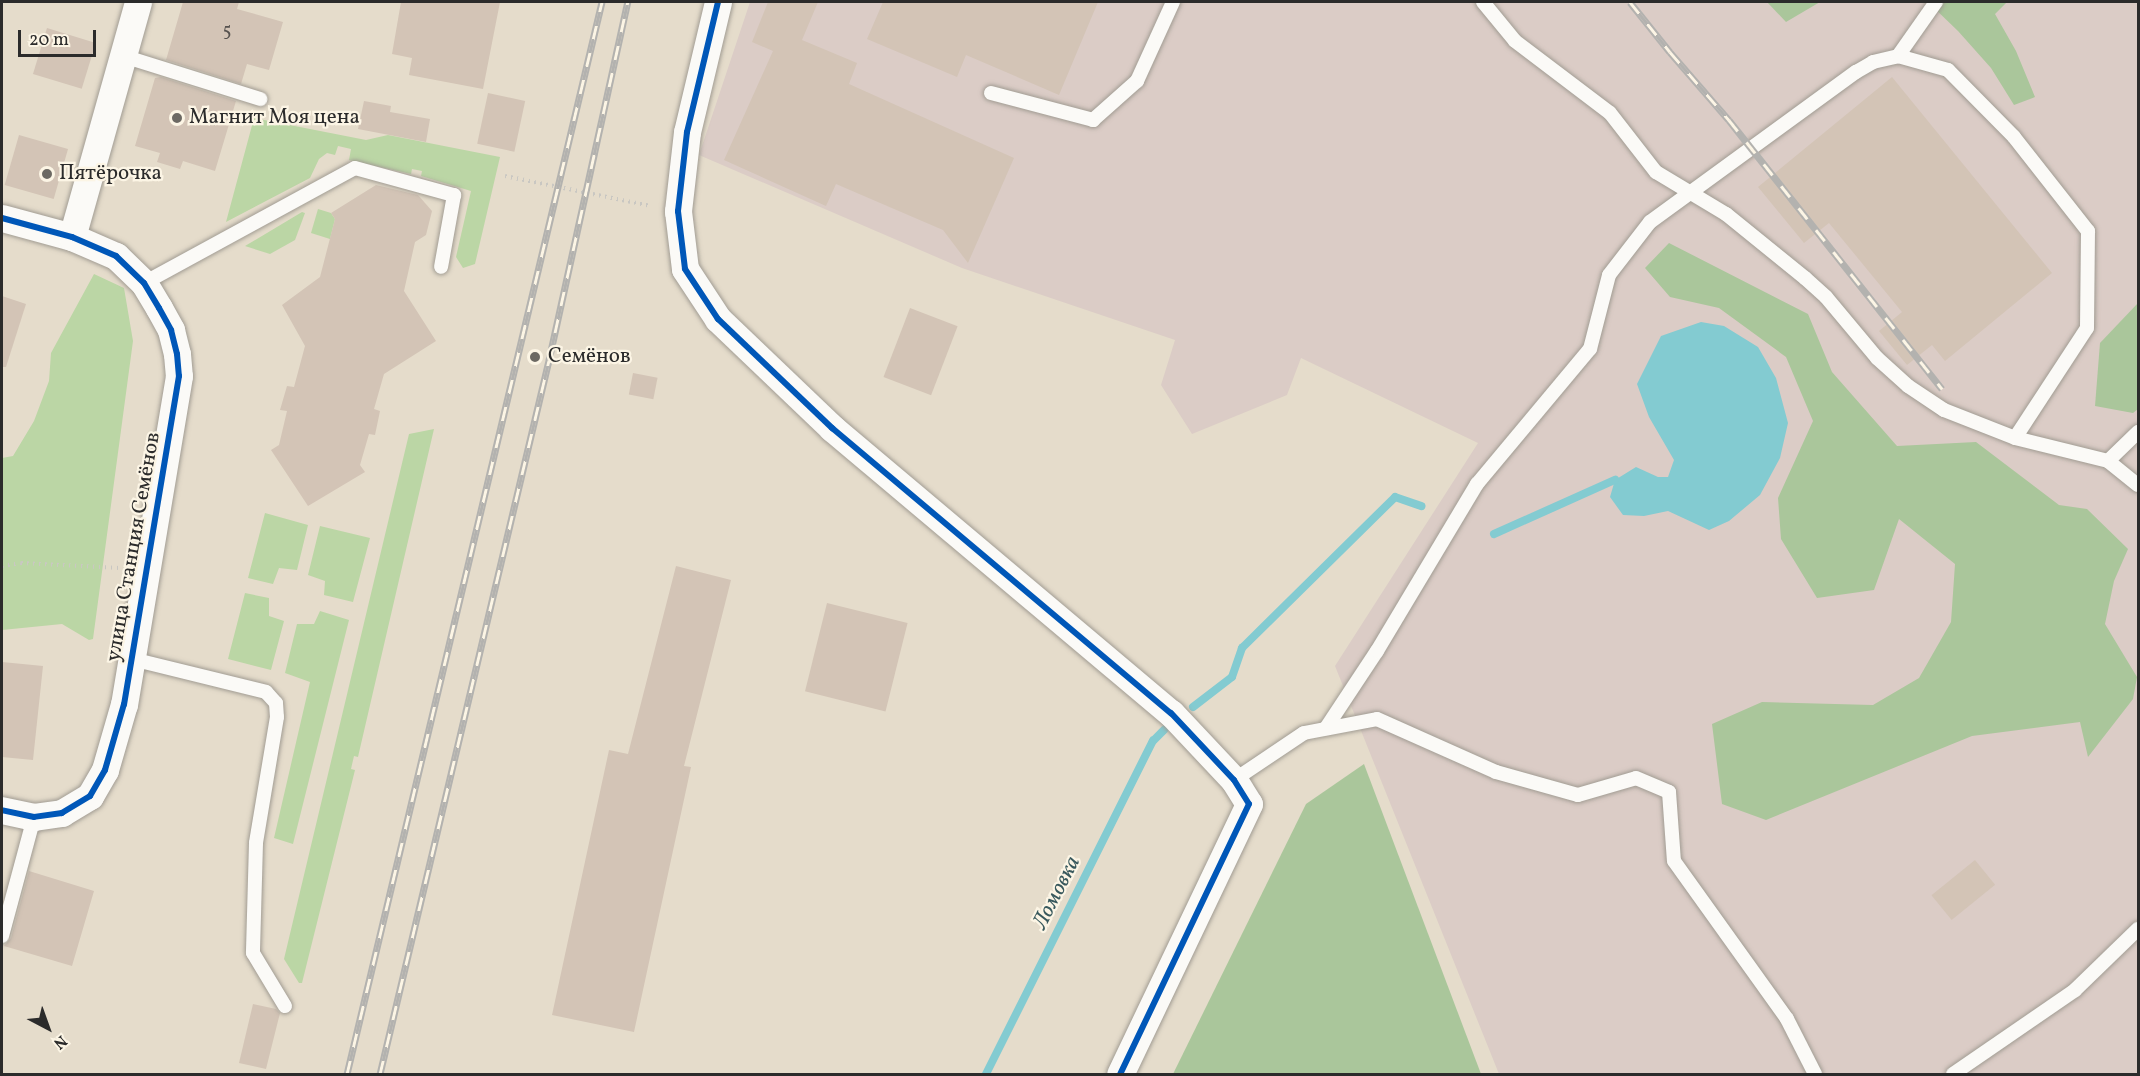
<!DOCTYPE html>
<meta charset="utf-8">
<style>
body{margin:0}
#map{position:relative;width:2140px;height:1076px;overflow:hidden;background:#e5dccb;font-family:Vollkorn,serif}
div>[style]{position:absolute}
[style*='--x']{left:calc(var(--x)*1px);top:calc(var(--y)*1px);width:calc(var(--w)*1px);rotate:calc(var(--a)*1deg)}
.industrial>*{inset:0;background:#dbccc6}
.green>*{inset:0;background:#bbd6a5}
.forest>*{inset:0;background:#aac69b}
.water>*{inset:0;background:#83cbd1}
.stream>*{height:8px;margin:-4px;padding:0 4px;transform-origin:4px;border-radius:4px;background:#83cbd1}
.building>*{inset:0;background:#d3c4b6;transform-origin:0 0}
.path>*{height:4px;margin-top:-2px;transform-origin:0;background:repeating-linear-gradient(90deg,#c9c7c2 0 1.5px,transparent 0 6px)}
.roads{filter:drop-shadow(0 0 2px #a19c93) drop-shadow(0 0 2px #a19c93)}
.lane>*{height:14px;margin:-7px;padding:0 7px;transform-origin:7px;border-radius:7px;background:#fbfaf7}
.street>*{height:27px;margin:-13.5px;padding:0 13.5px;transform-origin:13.5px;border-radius:13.5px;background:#fbfaf7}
.rail>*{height:7px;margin-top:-3.5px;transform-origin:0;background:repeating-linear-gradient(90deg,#fcf5e5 0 14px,#b3b2af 0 28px);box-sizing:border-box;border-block:2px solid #b3b2af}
.cycleway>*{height:6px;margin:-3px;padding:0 3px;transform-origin:3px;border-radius:3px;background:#0057b8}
.dots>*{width:16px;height:16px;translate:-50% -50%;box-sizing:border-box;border:3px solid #fcf5e5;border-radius:50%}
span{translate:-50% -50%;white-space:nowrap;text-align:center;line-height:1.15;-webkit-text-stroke:4.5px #fcf5e5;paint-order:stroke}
.number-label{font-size:18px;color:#55514e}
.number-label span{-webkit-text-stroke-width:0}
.poi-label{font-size:21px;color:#2b2b2b}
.left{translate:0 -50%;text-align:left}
.street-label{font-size:21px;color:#2b2b2b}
.water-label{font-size:22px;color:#39595d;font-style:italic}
.frame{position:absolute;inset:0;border:3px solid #2b2b2b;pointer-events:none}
.north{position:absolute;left:18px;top:998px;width:60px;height:60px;-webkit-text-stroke:4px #fcf5e5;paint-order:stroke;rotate:139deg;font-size:16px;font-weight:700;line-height:24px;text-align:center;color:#2b2b2b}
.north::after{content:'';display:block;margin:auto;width:21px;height:27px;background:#2b2b2b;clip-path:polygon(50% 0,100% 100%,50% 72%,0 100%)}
.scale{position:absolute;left:18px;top:30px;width:78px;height:27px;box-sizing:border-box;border:3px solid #2b2b2b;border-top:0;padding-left:8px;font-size:18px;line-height:21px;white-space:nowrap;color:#2b2b2b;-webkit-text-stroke:4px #fcf5e5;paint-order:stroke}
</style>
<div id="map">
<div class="industrial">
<i style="clip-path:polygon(750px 2px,2138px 2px,2138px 1074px,1499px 1074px,1335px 666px,1478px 443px,1301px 358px,1287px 395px,1192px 434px,1161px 385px,1175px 340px,962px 268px,699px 155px)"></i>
</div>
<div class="green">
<i style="clip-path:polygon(254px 118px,366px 140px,388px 135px,500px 157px,475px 264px,463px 268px,456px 257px,471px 191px,421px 176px,422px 171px,412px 169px,411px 174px,349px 160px,351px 149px,338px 146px,335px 155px,327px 153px,319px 159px,310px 178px,226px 222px)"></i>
<i style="clip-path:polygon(318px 209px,331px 213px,335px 219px,330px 239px,311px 233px)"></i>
<i style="clip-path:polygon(302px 212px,305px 213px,295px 240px,270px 254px,245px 246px)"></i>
<i style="clip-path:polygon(94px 274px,124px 288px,133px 341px,93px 639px,89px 640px,62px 624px,2px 630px,2px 458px,13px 456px,34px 421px,49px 381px,51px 353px)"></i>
<i style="clip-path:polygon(434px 429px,358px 757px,354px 756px,351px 769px,355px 770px,302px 983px,299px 983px,284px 959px,409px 434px)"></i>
<i style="clip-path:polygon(265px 513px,308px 525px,297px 570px,279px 568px,273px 584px,248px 578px)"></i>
<i style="clip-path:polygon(320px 526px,370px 538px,353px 602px,324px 595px,325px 581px,308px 575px)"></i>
<i style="clip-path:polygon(245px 593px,269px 598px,269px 616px,284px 621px,271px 670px,228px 659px)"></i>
<i style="clip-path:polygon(320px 611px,349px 620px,293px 844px,274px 838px,310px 682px,285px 673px,297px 624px,314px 624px)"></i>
</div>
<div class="forest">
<i style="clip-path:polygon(1767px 2px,1820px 2px,1786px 22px)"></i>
<i style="clip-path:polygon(1939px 2px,2007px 2px,1995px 14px,2016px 51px,2035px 97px,2014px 105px,1991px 68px,1958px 31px,1932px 6px)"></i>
<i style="clip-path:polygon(1669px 243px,1808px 314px,1832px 372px,1897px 446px,1976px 442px,2059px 505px,2087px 509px,2128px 549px,2114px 581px,2105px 624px,2137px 677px,2133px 699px,2088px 757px,2080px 722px,1972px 736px,1766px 820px,1722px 804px,1712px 724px,1762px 702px,1873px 705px,1919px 678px,1951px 622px,1955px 564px,1899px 519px,1874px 590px,1817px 598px,1781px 539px,1778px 498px,1813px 421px,1786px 357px,1719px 308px,1670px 297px,1645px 268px)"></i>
<i style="clip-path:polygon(2138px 303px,2138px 409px,2133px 413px,2095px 406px,2100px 343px)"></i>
<i style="clip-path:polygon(1364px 764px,1481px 1074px,1173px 1074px,1306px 804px)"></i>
</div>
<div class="water">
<i style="clip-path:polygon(1701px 322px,1724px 326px,1758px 347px,1776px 378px,1788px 423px,1780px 458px,1760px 495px,1729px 521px,1709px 530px,1668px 511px,1644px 516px,1623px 515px,1610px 497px,1615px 480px,1636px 467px,1658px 477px,1668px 477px,1674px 460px,1649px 417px,1637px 384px,1661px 336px)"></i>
</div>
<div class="stream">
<i style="--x:1494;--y:534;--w:133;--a:-24.1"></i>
<i style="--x:1193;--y:707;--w:49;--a:-37.6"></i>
<i style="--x:1232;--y:677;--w:31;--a:-71"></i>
<i style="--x:1242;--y:648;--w:215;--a:-44.6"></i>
<i style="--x:1395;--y:497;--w:28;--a:19"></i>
<i style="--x:986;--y:1074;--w:373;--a:-63.4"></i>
<i style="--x:1153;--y:741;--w:16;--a:-45"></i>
</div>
<div class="building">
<i style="clip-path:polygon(183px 2px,239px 2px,237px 9px,283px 22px,269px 70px,247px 64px,241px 84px,166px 60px)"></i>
<i style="clip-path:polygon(401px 2px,500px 2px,483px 89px,409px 75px,412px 58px,392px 54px)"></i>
<i style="clip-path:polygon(768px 2px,818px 2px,802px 40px,857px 63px,849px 84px,1014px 158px,968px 263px,943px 230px,836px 184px,826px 206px,724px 160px,773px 51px,752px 42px)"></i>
<i style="clip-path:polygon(883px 2px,1098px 2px,1059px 95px,966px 55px,957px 77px,867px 39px)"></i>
<i style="left:47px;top:28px;width:51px;height:48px;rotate:17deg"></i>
<i style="clip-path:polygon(161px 77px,236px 101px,215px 171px,183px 161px,180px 169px,157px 162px,160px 153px,135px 146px,155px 78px)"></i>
<i style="clip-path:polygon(1892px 77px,2052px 273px,1945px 361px,1932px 345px,1907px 365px,1879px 331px,1902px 312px,1829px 223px,1804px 243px,1758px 187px)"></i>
<i style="left:488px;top:93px;width:38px;height:52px;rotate:12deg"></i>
<i style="clip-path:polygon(364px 101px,391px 106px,390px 112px,430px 119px,426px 142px,358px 129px)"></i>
<i style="left:19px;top:135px;width:51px;height:52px;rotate:16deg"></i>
<i style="clip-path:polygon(376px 185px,418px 195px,432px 211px,426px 235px,415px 242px,404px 291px,436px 341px,384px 374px,374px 409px,380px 411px,375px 435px,369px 434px,360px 465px,365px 472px,308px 506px,271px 450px,279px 445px,287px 411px,280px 410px,287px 386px,294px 387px,305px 346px,282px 305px,320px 277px,335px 219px,331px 213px)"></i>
<i style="clip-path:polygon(2px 296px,26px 304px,6px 367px,2px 367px)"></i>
<i style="left:910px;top:308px;width:51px;height:74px;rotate:21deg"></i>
<i style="left:633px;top:373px;width:25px;height:22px;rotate:11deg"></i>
<i style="clip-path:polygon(676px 566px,731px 580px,684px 766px,691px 767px,634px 1032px,552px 1015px,609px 750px,628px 754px)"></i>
<i style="left:827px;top:603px;width:83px;height:91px;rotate:14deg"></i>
<i style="clip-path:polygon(2px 662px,43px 666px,33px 760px,2px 757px)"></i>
<i style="left:1975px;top:860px;width:32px;height:56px;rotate:51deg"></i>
<i style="clip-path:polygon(29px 871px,94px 891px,72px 966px,4px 946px,11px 938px)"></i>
<i style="clip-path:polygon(253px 1004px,276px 1009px,280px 1013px,266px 1069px,239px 1063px)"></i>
</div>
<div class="path">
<i style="--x:505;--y:176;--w:149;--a:11.6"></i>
<i style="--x:2;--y:566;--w:19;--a:-9"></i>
<i style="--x:21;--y:563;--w:99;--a:2.9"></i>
</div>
<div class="roads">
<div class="lane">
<i style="--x:1483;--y:2;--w:50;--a:50.6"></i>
<i style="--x:1515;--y:41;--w:119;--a:37.2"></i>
<i style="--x:1610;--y:113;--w:75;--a:52.1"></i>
<i style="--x:1656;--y:172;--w:82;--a:31"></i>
<i style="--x:1726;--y:214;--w:102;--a:39"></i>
<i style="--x:1805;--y:278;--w:28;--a:42"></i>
<i style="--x:1826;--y:297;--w:80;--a:50.1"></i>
<i style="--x:1877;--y:358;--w:42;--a:42.1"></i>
<i style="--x:1908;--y:386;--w:43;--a:33.7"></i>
<i style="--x:1944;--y:410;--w:76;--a:21.5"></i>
<i style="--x:2015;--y:438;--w:96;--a:13.9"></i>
<i style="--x:2108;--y:461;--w:38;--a:39"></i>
<i style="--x:123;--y:56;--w:144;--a:17.4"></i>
<i style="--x:1898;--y:56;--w:52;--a:15.6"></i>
<i style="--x:1948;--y:70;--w:94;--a:45.4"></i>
<i style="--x:2014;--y:137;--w:120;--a:51.8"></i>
<i style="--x:2088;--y:231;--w:97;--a:90.6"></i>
<i style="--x:2087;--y:328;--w:131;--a:123.2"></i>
<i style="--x:991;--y:93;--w:106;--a:14.8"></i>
<i style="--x:1093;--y:120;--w:59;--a:-41.6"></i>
<i style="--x:1137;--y:81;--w:87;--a:-65.5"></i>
<i style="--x:144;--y:283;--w:240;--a:-28.6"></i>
<i style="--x:355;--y:168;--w:103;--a:15.3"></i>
<i style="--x:454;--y:195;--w:73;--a:100.2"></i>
<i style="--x:2108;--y:461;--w:42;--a:-44"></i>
<i style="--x:132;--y:659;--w:138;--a:13.8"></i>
<i style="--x:266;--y:692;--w:15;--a:48"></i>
<i style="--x:276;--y:703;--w:14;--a:86"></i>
<i style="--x:277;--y:717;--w:128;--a:99.5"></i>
<i style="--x:256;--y:843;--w:110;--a:91.6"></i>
<i style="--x:253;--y:953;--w:62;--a:58.9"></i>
<i style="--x:1326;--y:728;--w:92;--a:-56.5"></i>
<i style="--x:1377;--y:651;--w:195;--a:-59.1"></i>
<i style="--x:1477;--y:484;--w:176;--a:-50.1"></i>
<i style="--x:1590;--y:349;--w:76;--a:-75.6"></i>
<i style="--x:1609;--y:275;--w:67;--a:-52.3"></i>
<i style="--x:1650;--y:222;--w:255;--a:-36.1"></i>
<i style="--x:1856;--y:72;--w:20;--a:-30"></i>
<i style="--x:1873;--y:62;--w:26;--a:-13"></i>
<i style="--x:1898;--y:56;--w:66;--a:-54.9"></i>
<i style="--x:1234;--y:780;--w:84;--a:-33.9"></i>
<i style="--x:1304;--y:733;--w:74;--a:-10.9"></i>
<i style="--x:1377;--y:719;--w:130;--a:24"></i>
<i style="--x:1496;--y:772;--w:85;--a:15.7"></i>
<i style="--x:1578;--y:795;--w:60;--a:-16.3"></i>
<i style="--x:1636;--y:778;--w:36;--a:23"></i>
<i style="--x:1669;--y:792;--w:69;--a:85.9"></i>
<i style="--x:1674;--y:861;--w:194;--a:54.4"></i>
<i style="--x:1787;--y:1019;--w:62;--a:63"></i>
<i style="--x:2;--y:936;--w:123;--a:-74.9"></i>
<i style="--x:1953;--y:1074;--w:148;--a:-34.5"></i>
<i style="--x:2075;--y:990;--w:88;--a:-44.1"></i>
</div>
<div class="street">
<i style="--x:718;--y:2;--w:134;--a:103.4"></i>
<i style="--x:687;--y:132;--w:80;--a:96.5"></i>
<i style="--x:678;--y:211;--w:58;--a:83.1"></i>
<i style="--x:685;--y:269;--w:60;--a:56.6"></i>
<i style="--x:718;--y:319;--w:158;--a:43.7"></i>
<i style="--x:832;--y:428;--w:443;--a:40.1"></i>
<i style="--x:1171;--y:713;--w:92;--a:46.8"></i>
<i style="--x:1234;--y:780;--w:28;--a:58"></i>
<i style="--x:1249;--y:804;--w:299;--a:115.5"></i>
<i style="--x:2;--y:218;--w:73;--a:15.2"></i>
<i style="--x:72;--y:237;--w:48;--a:23.4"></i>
<i style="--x:116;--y:256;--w:39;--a:44"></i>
<i style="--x:144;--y:283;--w:29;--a:59"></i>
<i style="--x:159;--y:308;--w:25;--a:61"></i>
<i style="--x:171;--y:330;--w:25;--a:76"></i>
<i style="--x:177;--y:354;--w:22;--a:85"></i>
<i style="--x:179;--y:376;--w:333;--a:99.5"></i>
<i style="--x:124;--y:704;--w:69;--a:106.1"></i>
<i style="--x:105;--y:770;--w:30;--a:120"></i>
<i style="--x:90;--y:796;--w:33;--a:149"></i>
<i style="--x:62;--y:813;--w:28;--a:172"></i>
<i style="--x:34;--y:817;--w:33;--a:-168"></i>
<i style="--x:72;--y:237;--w:244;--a:-74.3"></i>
</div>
</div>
<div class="rail">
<i style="--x:1630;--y:2;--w:64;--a:51.3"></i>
<i style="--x:1670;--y:52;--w:90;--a:49.1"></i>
<i style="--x:1729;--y:120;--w:343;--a:51.6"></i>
<i style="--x:347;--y:1074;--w:1102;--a:-76.62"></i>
<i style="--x:380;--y:1074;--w:734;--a:-76.68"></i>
<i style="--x:549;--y:360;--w:367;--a:-77.6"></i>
</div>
<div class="cycleway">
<i style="--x:718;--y:2;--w:134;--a:103.4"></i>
<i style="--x:687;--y:132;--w:80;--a:96.5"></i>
<i style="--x:678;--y:211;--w:58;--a:83.1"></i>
<i style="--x:685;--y:269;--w:60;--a:56.6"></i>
<i style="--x:718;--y:319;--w:158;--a:43.7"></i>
<i style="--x:832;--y:428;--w:443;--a:40.1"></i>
<i style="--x:1171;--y:713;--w:92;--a:46.8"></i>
<i style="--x:1234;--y:780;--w:28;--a:58"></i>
<i style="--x:1249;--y:804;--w:299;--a:115.5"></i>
<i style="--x:2;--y:218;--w:73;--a:15.2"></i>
<i style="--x:72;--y:237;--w:48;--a:23.4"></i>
<i style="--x:116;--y:256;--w:39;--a:44"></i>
<i style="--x:144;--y:283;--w:29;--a:59"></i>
<i style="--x:159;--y:308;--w:25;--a:61"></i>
<i style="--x:171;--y:330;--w:25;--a:76"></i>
<i style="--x:177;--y:354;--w:22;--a:85"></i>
<i style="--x:179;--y:376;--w:333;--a:99.5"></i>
<i style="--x:124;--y:704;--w:69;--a:106.1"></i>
<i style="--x:105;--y:770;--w:30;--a:120"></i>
<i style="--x:90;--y:796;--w:33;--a:149"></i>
<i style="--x:62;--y:813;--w:28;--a:172"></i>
<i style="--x:34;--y:817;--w:33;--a:-168"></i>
</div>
<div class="dots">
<i style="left:177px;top:118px;background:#6c6963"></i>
<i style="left:47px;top:174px;background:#6c6963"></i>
<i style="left:535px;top:357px;background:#6c6963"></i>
</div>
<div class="number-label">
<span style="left:227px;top:32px">5</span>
</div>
<div class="poi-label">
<span class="left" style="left:189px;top:118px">Магнит Моя цена</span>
<span class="left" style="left:59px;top:174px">Пятёрочка</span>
<span class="left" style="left:548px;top:357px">Семёнов</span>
</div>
<div class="street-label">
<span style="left:134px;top:547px;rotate:-80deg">улица Станция Семёнов</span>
</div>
<div class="water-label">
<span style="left:1057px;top:893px;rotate:-63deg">Ломовка</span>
</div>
<div class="frame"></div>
<div class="north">N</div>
<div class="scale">20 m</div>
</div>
